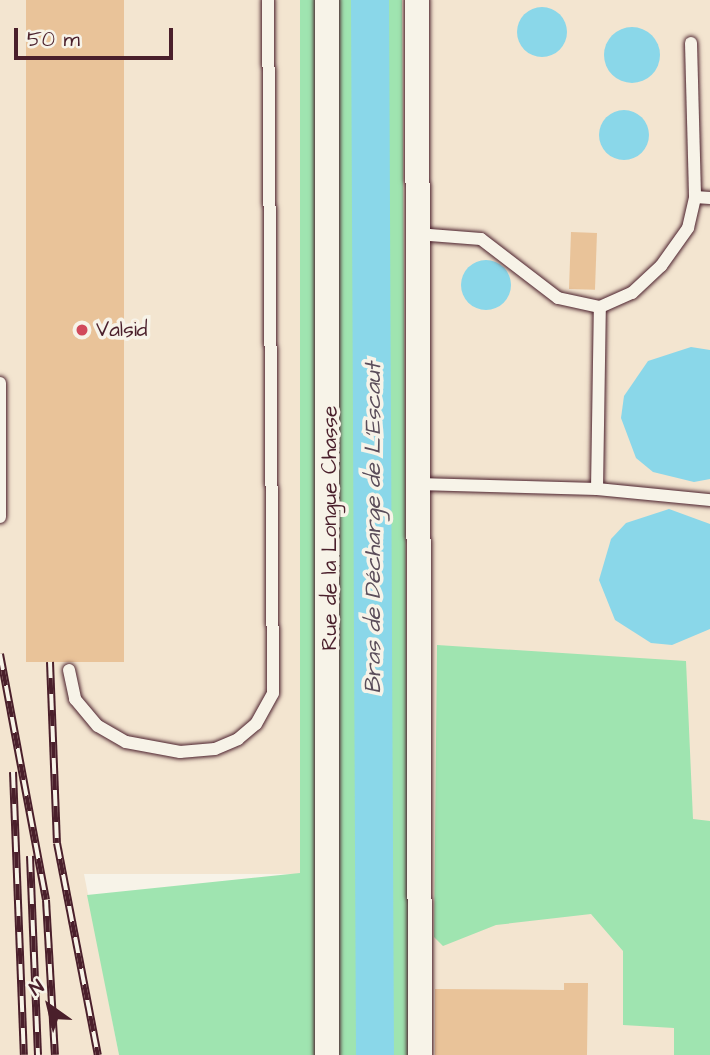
<!DOCTYPE html>
<meta charset="utf-8">
<style>
body{margin:0}
#map{position:relative;width:710px;height:1055px;overflow:hidden;background:#f7f3e8;font-family:"Architects Daughter",sans-serif}
div>[style]{position:absolute}
[style*='--x']{left:calc(var(--x)*1px);top:calc(var(--y)*1px);width:calc(var(--w)*1px);rotate:calc(var(--a)*1deg)}
.built>*{inset:0;background:#f3e5d0;transform-origin:0 0}
.green>*{inset:0;background:#9fe4b0}
.water>*{inset:0;background:#8ad7e9}
.round{border-radius:50%}
.river>*{height:38px;margin:-19px;padding:0 19px;transform-origin:19px;border-radius:19px;background:#8ad7e9}
.building>*{inset:0;background:#e9c399;transform-origin:0 0}
.roads{filter:drop-shadow(0 0 2px #4a1f2b) drop-shadow(0 0 2px #4a1f2b)}
.service>*{height:12px;margin:-6px;padding:0 6px;transform-origin:6px;border-radius:6px;background:#f7f3e8}
.minor>*{height:24px;margin:-12px;padding:0 12px;transform-origin:12px;border-radius:12px;background:#f7f3e8}
.rail>*{height:8px;margin-top:-4px;transform-origin:0;background:repeating-linear-gradient(90deg,#f7f3e8 0 16px,#4a1f2b 0 32px);box-sizing:border-box;border-block:2px solid #4a1f2b}
.dots>*{width:19px;height:19px;translate:-50% -50%;box-sizing:border-box;border:4px solid #f7f3e8;border-radius:50%}
span{translate:-50% -50%;white-space:nowrap;text-align:center;line-height:1.15;-webkit-text-stroke:7px #f7f3e8;paint-order:stroke}
.poi-label{font-size:21px;color:#4a1f2b}
.left{translate:0 -50%;text-align:left}
.street-label{font-size:21px;color:#4a1f2b}
.water-label{font-size:23px;color:#5a4d5a;font-style:italic}
.north{position:absolute;left:14px;top:971px;width:70px;height:70px;-webkit-text-stroke:5px #f7f3e8;paint-order:stroke;rotate:326deg;font-size:19px;font-weight:700;line-height:28px;text-align:center;color:#4a1f2b}
.north::after{content:'';display:block;margin:auto;width:24px;height:32px;background:#4a1f2b;clip-path:polygon(50% 0,100% 100%,50% 72%,0 100%)}
.scale{position:absolute;left:14px;top:28px;width:159px;height:32px;box-sizing:border-box;border:4px solid #4a1f2b;border-top:0;padding-left:9px;font-size:21px;line-height:24px;white-space:nowrap;color:#4a1f2b;-webkit-text-stroke:5px #f7f3e8;paint-order:stroke}
</style>
<div id="map">
<div class="built">
<i style="clip-path:polygon(0 0,300px 0,300px 874px,84px 874px,119px 1055px,0 1055px)"></i>
<i style="left:402px;top:0;width:308px;height:1055px"></i>
</div>
<div class="green">
<i style="clip-path:polygon(300px 0,402px 0,409px 1055px,119px 1055px,87px 895px,300px 873px)"></i>
<i style="clip-path:polygon(437px 645px,686px 661px,693px 819px,710px 821px,710px 1055px,674px 1055px,674px 1028px,623px 1025px,623px 951px,591px 914px,496px 925px,443px 946px,434px 937px)"></i>
</div>
<div class="water">
<i class="round" style="left:517px;top:7px;width:50px;height:50px"></i>
<i class="round" style="left:604px;top:27px;width:56px;height:56px"></i>
<i class="round" style="left:599px;top:110px;width:50px;height:50px"></i>
<i class="round" style="left:461px;top:260px;width:50px;height:50px"></i>
<i style="clip-path:polygon(691px 347px,710px 350px,710px 479px,694px 482px,653px 472px,636px 458px,621px 418px,624px 396px,648px 361px)"></i>
<i style="clip-path:polygon(669px 509px,710px 524px,710px 629px,672px 645px,651px 643px,615px 620px,599px 580px,611px 539px,626px 523px)"></i>
</div>
<div class="river">
<i style="--x:370;--y:0;--w:1055;--a:89.73"></i>
</div>
<div class="building">
<i style="left:26px;top:0;width:98px;height:662px"></i>
<i style="left:571px;top:232px;width:26px;height:57px;rotate:2deg"></i>
<i style="clip-path:polygon(564px 983px,588px 983px,587px 1055px,435px 1055px,435px 989px,564px 990px)"></i>
</div>
<div class="roads">
<div class="service">
<i style="--x:691;--y:43;--w:154;--a:88.5"></i>
<i style="--x:417;--y:234;--w:64;--a:4.5"></i>
<i style="--x:481;--y:239;--w:97;--a:37.5"></i>
<i style="--x:558;--y:298;--w:43;--a:12.1"></i>
<i style="--x:0;--y:383;--w:134;--a:90"></i>
<i style="--x:418;--y:484;--w:179;--a:1.6"></i>
<i style="--x:597;--y:489;--w:114;--a:5.6"></i>
<i style="--x:597;--y:489;--w:182;--a:-89.1"></i>
<i style="--x:600;--y:307;--w:35;--a:-24"></i>
<i style="--x:632;--y:293;--w:40;--a:-43"></i>
<i style="--x:661;--y:266;--w:47;--a:-54.6"></i>
<i style="--x:688;--y:228;--w:32;--a:-77"></i>
<i style="--x:695;--y:197;--w:15;--a:4"></i>
<i style="--x:69;--y:670;--w:30;--a:78"></i>
<i style="--x:75;--y:699;--w:35;--a:50"></i>
<i style="--x:98;--y:726;--w:32;--a:30"></i>
<i style="--x:126;--y:742;--w:55;--a:10.5"></i>
<i style="--x:180;--y:752;--w:35;--a:-5"></i>
<i style="--x:215;--y:749;--w:25;--a:-23"></i>
<i style="--x:238;--y:739;--w:23;--a:-40"></i>
<i style="--x:256;--y:724;--w:35;--a:-61"></i>
<i style="--x:273;--y:693;--w:693;--a:-90.41"></i>
</div>
<div class="minor">
<i style="--x:417;--y:0;--w:1055;--a:89.84"></i>
<i style="--x:327;--y:1055;--w:1055;--a:-90"></i>
</div>
</div>
<div class="rail">
<i style="--x:0;--y:654;--w:250;--a:79.4"></i>
<i style="--x:46;--y:900;--w:155;--a:86.7"></i>
<i style="--x:50;--y:662;--w:181;--a:87.8"></i>
<i style="--x:57;--y:843;--w:216;--a:79.1"></i>
<i style="--x:13;--y:772;--w:283;--a:87.8"></i>
<i style="--x:30;--y:856;--w:199;--a:87.7"></i>
</div>
<div class="dots">
<i style="left:82px;top:330px;background:#d1495b"></i>
</div>
<div class="poi-label">
<span class="left" style="left:96px;top:330px">Valsid</span>
</div>
<div class="street-label">
<span style="left:330px;top:528px;rotate:-90deg">Rue de la Longue Chasse</span>
</div>
<div class="water-label">
<span style="left:373px;top:528px;rotate:-90deg">Bras de Décharge de L'Escaut</span>
</div>
<div class="north">N</div>
<div class="scale">50 m</div>
</div>
